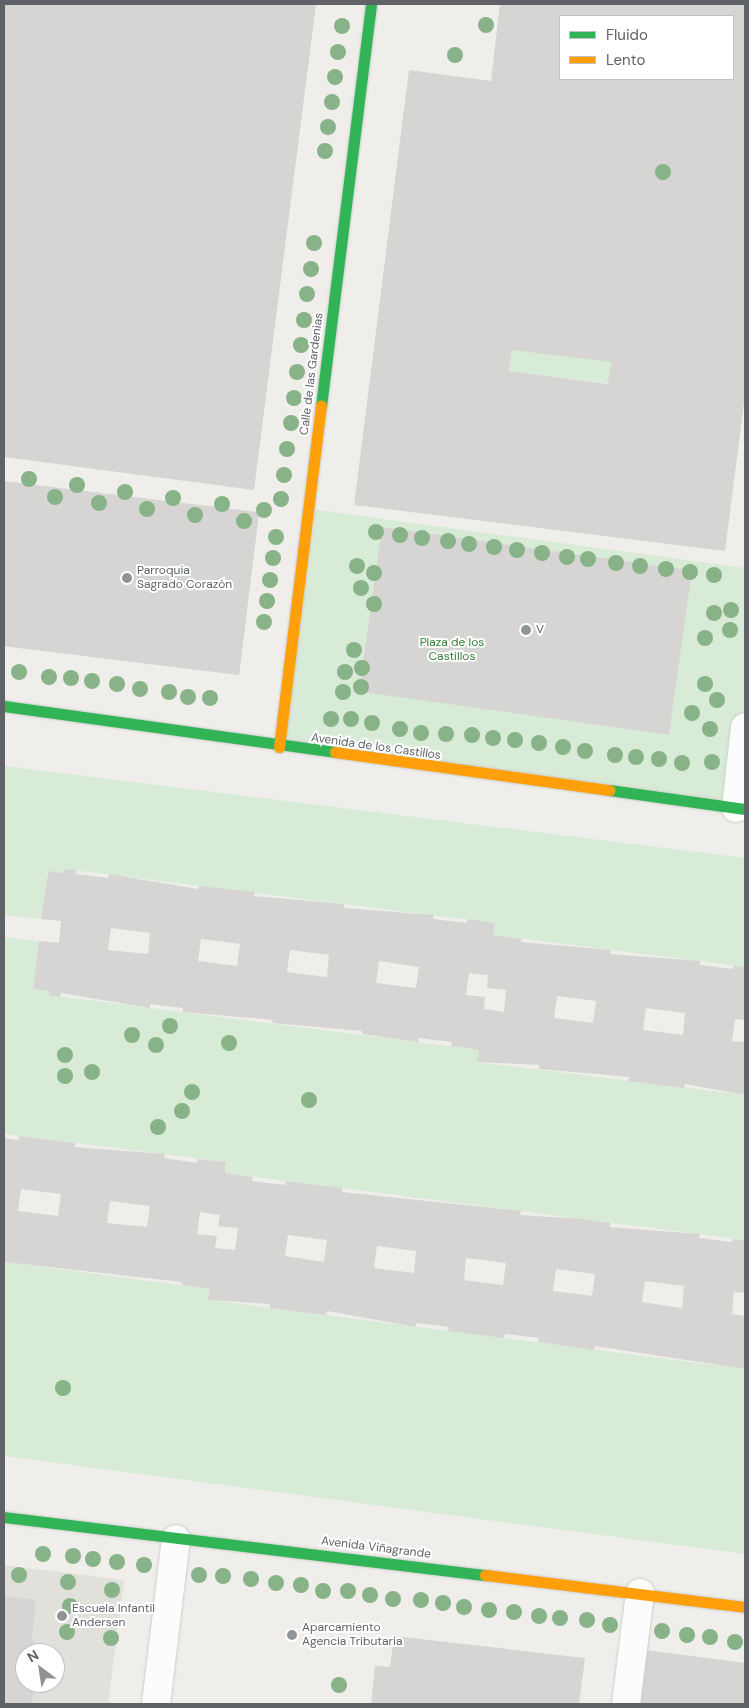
<!DOCTYPE html>
<meta charset="utf-8">
<style>
body{margin:0}
#map{position:relative;width:749px;height:1708px;overflow:hidden;background:#efeeea;font-family:"DM Sans",sans-serif}
div>[style]{position:absolute}
[style*='--x']{left:calc(var(--x)*1px);top:calc(var(--y)*1px);width:calc(var(--w)*1px);rotate:calc(var(--a)*1deg)}
.education>*{inset:0;background:#e2e0da}
.green>*{inset:0;background:#d8ebd6;transform-origin:0 0}
.building>*{inset:0;background:#d6d5d3;transform-origin:0 0}
.roads{filter:drop-shadow(0 0 1px #cbcccc) drop-shadow(0 0 1px #cbcccc)}
.street>*{height:28px;margin:-14px;padding:0 14px;transform-origin:14px;border-radius:14px;background:#fdfcfc}
.fast>*{height:11px;margin:-5.5px;padding:0 5.5px;transform-origin:5.5px;border-radius:5.5px;background:#30b455}
.slow>*{height:11px;margin:-5.5px;padding:0 5.5px;transform-origin:5.5px;border-radius:5.5px;background:#ff9f0a}
.trees>*{width:16px;height:16px;margin:-8px;border-radius:50%;background:#88b388}
.dots>*{width:14px;height:14px;translate:-50% -50%;box-sizing:border-box;border:2px solid #fff;border-radius:50%}
span{translate:-50% -50%;white-space:nowrap;text-align:center;line-height:1.15;-webkit-text-stroke:4px #fff;paint-order:stroke}
.street-label{font-size:12px;color:#5f6368}
.poi-label{font-size:12px;color:#5f6368}
.left{translate:0 -50%;text-align:left}
.park-label{font-size:12px;color:#348238}
.frame{position:absolute;inset:0;border:5px solid #5f6368;pointer-events:none}
.legend{position:absolute;left:559px;top:15px;width:175px;height:65px;box-sizing:border-box;background:#fff;border:1px solid #bfc1c3;margin:0;padding:6px 9px;list-style:none;font-size:15px;color:#5f6368}
.legend li{display:flex;align-items:center;gap:10px;height:25px}
.legend b{width:25px;border:1px solid #bfc1c3}
.north{position:absolute;left:15px;top:1643px;width:50px;height:50px;box-sizing:border-box;background:#fff;border:1px solid #bfc1c3;border-radius:50%;rotate:329deg;font-size:14px;font-weight:700;line-height:20px;text-align:center;color:#5f6368}
.north::after{content:'';display:block;margin:auto;width:18px;height:22px;background:#919496;clip-path:polygon(50% 0,100% 100%,50% 72%,0 100%)}
</style>
<div id="map">
<div class="education">
<i style="clip-path:polygon(evenodd,4px 1565px,124px 1580px,108px 1704px,4px 1704px,4px 1565px,25px 1653px,55px 1653px,55px 1683px,25px 1683px,25px 1653px)"></i>
</div>
<div class="green">
<i style="left:526px;top:235px;width:100px;height:137px;rotate:7deg"></i>
<i style="clip-path:polygon(310px 509px,745px 568px,745px 727px,736px 808px,279px 747px)"></i>
<i style="clip-path:polygon(4px 766px,745px 858px,745px 967px,493px 935px,494px 923px,65px 869px,64px 873px,47px 871px,41px 919px,4px 915px)"></i>
<i style="clip-path:polygon(4px 937px,39px 941px,33px 989px,49px 991px,49px 995px,479px 1050px,478px 1062px,745px 1095px,745px 1240px,225px 1173px,226px 1162px,4px 1134px)"></i>
<i style="clip-path:polygon(4px 1262px,210px 1289px,209px 1300px,745px 1369px,745px 1554px,4px 1456px)"></i>
</div>
<div class="building">
<i style="clip-path:polygon(4px 4px,316px 4px,254px 490px,4px 457px)"></i>
<i style="clip-path:polygon(evenodd,500px 4px,745px 4px,745px 395px,725px 551px,354px 505px,409px 70px,491px 81px,500px 4px,560px 16px,733px 16px,733px 79px,560px 79px,560px 16px,500px 4px,512px 350px,611px 362px,608px 384px,509px 371px,512px 350px)"></i>
<i style="left:4px;top:481px;width:257px;height:164px;rotate:7deg"></i>
<i style="left:382px;top:527px;width:313px;height:166px;rotate:8deg"></i>
<i style="clip-path:polygon(evenodd,64px 869px,76px 870px,76px 874px,108px 878px,109px 874px,198px 889px,199px 886px,255px 892px,254px 896px,344px 904px,344px 908px,434px 915px,433px 919px,467px 923px,467px 919px,495px 923px,493px 935px,522px 939px,521px 942px,611px 950px,610px 954px,700px 961px,700px 965px,733px 969px,733px 966px,745px 967px,745px 1020px,735px 1019px,732px 1041px,745px 1042px,745px 1095px,685px 1084px,684px 1088px,628px 1081px,629px 1077px,539px 1069px,539px 1065px,477px 1062px,479px 1050px,451px 1046px,452px 1042px,418px 1038px,418px 1042px,362px 1034px,362px 1031px,272px 1023px,273px 1020px,183px 1012px,183px 1008px,150px 1004px,150px 1008px,61px 993px,60px 997px,49px 995px,49px 991px,33px 989px,39px 941px,59px 943px,61px 921px,41px 919px,48px 871px,64px 873px,64px 869px,111px 928px,150px 933px,148px 954px,108px 950px,111px 928px,64px 869px,201px 939px,240px 944px,237px 966px,198px 961px,201px 939px,64px 869px,290px 950px,329px 955px,327px 977px,287px 972px,290px 950px,64px 869px,379px 961px,419px 967px,416px 988px,376px 983px,379px 961px,64px 869px,469px 973px,488px 975px,487px 988px,506px 990px,504px 1012px,484px 1009px,485px 997px,466px 995px,469px 973px,64px 869px,557px 996px,596px 1001px,593px 1023px,554px 1018px,557px 996px,64px 869px,646px 1008px,685px 1013px,683px 1035px,643px 1030px,646px 1008px)"></i>
<i style="clip-path:polygon(evenodd,19px 1136px,75px 1143px,75px 1147px,165px 1154px,164px 1158px,197px 1163px,198px 1159px,226px 1162px,225px 1173px,253px 1177px,252px 1181px,285px 1185px,286px 1181px,342px 1188px,342px 1192px,521px 1211px,520px 1215px,582px 1219px,610px 1223px,610px 1227px,700px 1234px,699px 1238px,732px 1242px,733px 1239px,745px 1240px,745px 1293px,734px 1292px,732px 1314px,745px 1316px,745px 1369px,595px 1346px,594px 1350px,538px 1342px,539px 1338px,505px 1334px,504px 1338px,448px 1331px,449px 1327px,416px 1323px,416px 1327px,327px 1311px,326px 1315px,270px 1308px,270px 1304px,208px 1300px,210px 1289px,182px 1285px,182px 1282px,4px 1262px,4px 1138px,19px 1140px,19px 1136px,21px 1189px,61px 1194px,58px 1216px,18px 1211px,21px 1189px,19px 1136px,110px 1201px,150px 1206px,147px 1227px,107px 1223px,110px 1201px,19px 1136px,200px 1212px,220px 1215px,218px 1226px,238px 1228px,235px 1250px,215px 1248px,217px 1236px,197px 1234px,200px 1212px,19px 1136px,288px 1235px,327px 1240px,324px 1262px,285px 1256px,288px 1235px,19px 1136px,377px 1246px,416px 1251px,414px 1273px,374px 1268px,377px 1246px,19px 1136px,466px 1258px,506px 1263px,503px 1285px,464px 1280px,466px 1258px,19px 1136px,556px 1269px,595px 1274px,592px 1296px,553px 1291px,556px 1269px,19px 1136px,645px 1281px,684px 1286px,682px 1308px,642px 1302px,645px 1281px)"></i>
<i style="clip-path:polygon(4px 1596px,36px 1600px,32px 1638px,40px 1653px,25px 1653px,25px 1683px,39px 1683px,30px 1704px,4px 1704px)"></i>
<i style="clip-path:polygon(394px 1636px,585px 1658px,579px 1704px,371px 1704px,375px 1666px,390px 1667px)"></i>
<i style="clip-path:polygon(645px 1650px,745px 1663px,745px 1704px,638px 1704px)"></i>
</div>
<div class="roads">
<div class="street">
<i style="--x:736;--y:808;--w:81;--a:-83.7"></i>
<i style="--x:156;--y:1704;--w:166;--a:-83.1"></i>
<i style="--x:626;--y:1704;--w:112;--a:-82.8"></i>
</div>
<div class="fast">
<i style="--x:321;--y:406;--w:405;--a:-82.9"></i>
<i style="--x:4;--y:706;--w:334;--a:7.9"></i>
<i style="--x:609;--y:790;--w:137;--a:8"></i>
<i style="--x:4;--y:1517;--w:484;--a:6.9"></i>
</div>
<div class="slow">
<i style="--x:279;--y:747;--w:344;--a:-83"></i>
<i style="--x:335;--y:752;--w:277;--a:7.9"></i>
<i style="--x:485;--y:1575;--w:262;--a:7"></i>
</div>
</div>
<div class="trees">
<i style="left:486px;top:25px"></i>
<i style="left:342px;top:26px"></i>
<i style="left:338px;top:52px"></i>
<i style="left:455px;top:55px"></i>
<i style="left:335px;top:77px"></i>
<i style="left:332px;top:102px"></i>
<i style="left:328px;top:127px"></i>
<i style="left:325px;top:151px"></i>
<i style="left:663px;top:172px"></i>
<i style="left:314px;top:243px"></i>
<i style="left:311px;top:269px"></i>
<i style="left:307px;top:294px"></i>
<i style="left:304px;top:320px"></i>
<i style="left:301px;top:345px"></i>
<i style="left:297px;top:372px"></i>
<i style="left:294px;top:398px"></i>
<i style="left:291px;top:423px"></i>
<i style="left:287px;top:449px"></i>
<i style="left:284px;top:475px"></i>
<i style="left:29px;top:479px"></i>
<i style="left:77px;top:485px"></i>
<i style="left:125px;top:492px"></i>
<i style="left:55px;top:497px"></i>
<i style="left:173px;top:498px"></i>
<i style="left:281px;top:499px"></i>
<i style="left:99px;top:503px"></i>
<i style="left:222px;top:504px"></i>
<i style="left:147px;top:509px"></i>
<i style="left:264px;top:510px"></i>
<i style="left:195px;top:515px"></i>
<i style="left:244px;top:521px"></i>
<i style="left:376px;top:532px"></i>
<i style="left:400px;top:535px"></i>
<i style="left:276px;top:537px"></i>
<i style="left:422px;top:538px"></i>
<i style="left:448px;top:541px"></i>
<i style="left:469px;top:544px"></i>
<i style="left:494px;top:547px"></i>
<i style="left:517px;top:550px"></i>
<i style="left:542px;top:553px"></i>
<i style="left:567px;top:557px"></i>
<i style="left:273px;top:558px"></i>
<i style="left:588px;top:559px"></i>
<i style="left:616px;top:563px"></i>
<i style="left:357px;top:566px"></i>
<i style="left:640px;top:566px"></i>
<i style="left:666px;top:569px"></i>
<i style="left:690px;top:572px"></i>
<i style="left:374px;top:573px"></i>
<i style="left:714px;top:575px"></i>
<i style="left:270px;top:580px"></i>
<i style="left:361px;top:588px"></i>
<i style="left:267px;top:601px"></i>
<i style="left:374px;top:604px"></i>
<i style="left:731px;top:610px"></i>
<i style="left:714px;top:613px"></i>
<i style="left:264px;top:622px"></i>
<i style="left:730px;top:630px"></i>
<i style="left:705px;top:638px"></i>
<i style="left:354px;top:650px"></i>
<i style="left:362px;top:668px"></i>
<i style="left:19px;top:672px"></i>
<i style="left:345px;top:672px"></i>
<i style="left:49px;top:677px"></i>
<i style="left:71px;top:678px"></i>
<i style="left:92px;top:681px"></i>
<i style="left:117px;top:684px"></i>
<i style="left:705px;top:684px"></i>
<i style="left:361px;top:687px"></i>
<i style="left:140px;top:689px"></i>
<i style="left:169px;top:692px"></i>
<i style="left:343px;top:692px"></i>
<i style="left:188px;top:697px"></i>
<i style="left:210px;top:698px"></i>
<i style="left:717px;top:700px"></i>
<i style="left:692px;top:713px"></i>
<i style="left:331px;top:719px"></i>
<i style="left:351px;top:719px"></i>
<i style="left:372px;top:723px"></i>
<i style="left:400px;top:729px"></i>
<i style="left:710px;top:729px"></i>
<i style="left:421px;top:733px"></i>
<i style="left:446px;top:734px"></i>
<i style="left:472px;top:735px"></i>
<i style="left:493px;top:738px"></i>
<i style="left:515px;top:740px"></i>
<i style="left:539px;top:743px"></i>
<i style="left:563px;top:747px"></i>
<i style="left:585px;top:751px"></i>
<i style="left:615px;top:755px"></i>
<i style="left:636px;top:757px"></i>
<i style="left:659px;top:759px"></i>
<i style="left:712px;top:762px"></i>
<i style="left:682px;top:763px"></i>
<i style="left:170px;top:1026px"></i>
<i style="left:132px;top:1035px"></i>
<i style="left:229px;top:1043px"></i>
<i style="left:156px;top:1045px"></i>
<i style="left:65px;top:1055px"></i>
<i style="left:92px;top:1072px"></i>
<i style="left:65px;top:1076px"></i>
<i style="left:192px;top:1092px"></i>
<i style="left:309px;top:1100px"></i>
<i style="left:182px;top:1111px"></i>
<i style="left:158px;top:1127px"></i>
<i style="left:63px;top:1388px"></i>
<i style="left:43px;top:1554px"></i>
<i style="left:73px;top:1556px"></i>
<i style="left:93px;top:1559px"></i>
<i style="left:117px;top:1562px"></i>
<i style="left:144px;top:1565px"></i>
<i style="left:19px;top:1575px"></i>
<i style="left:199px;top:1575px"></i>
<i style="left:223px;top:1576px"></i>
<i style="left:251px;top:1579px"></i>
<i style="left:68px;top:1582px"></i>
<i style="left:276px;top:1583px"></i>
<i style="left:301px;top:1585px"></i>
<i style="left:112px;top:1590px"></i>
<i style="left:323px;top:1591px"></i>
<i style="left:348px;top:1591px"></i>
<i style="left:370px;top:1595px"></i>
<i style="left:393px;top:1599px"></i>
<i style="left:421px;top:1600px"></i>
<i style="left:443px;top:1603px"></i>
<i style="left:70px;top:1606px"></i>
<i style="left:464px;top:1607px"></i>
<i style="left:489px;top:1610px"></i>
<i style="left:514px;top:1612px"></i>
<i style="left:539px;top:1616px"></i>
<i style="left:560px;top:1618px"></i>
<i style="left:587px;top:1620px"></i>
<i style="left:610px;top:1625px"></i>
<i style="left:662px;top:1631px"></i>
<i style="left:67px;top:1632px"></i>
<i style="left:687px;top:1635px"></i>
<i style="left:710px;top:1637px"></i>
<i style="left:111px;top:1638px"></i>
<i style="left:735px;top:1642px"></i>
<i style="left:339px;top:1685px"></i>
</div>
<div class="dots">
<i style="left:127px;top:578px;background:#919496"></i>
<i style="left:526px;top:630px;background:#919496"></i>
<i style="left:62px;top:1616px;background:#919496"></i>
<i style="left:292px;top:1635px;background:#919496"></i>
</div>
<div class="street-label">
<span style="left:312px;top:374px;rotate:-83deg">Calle de las Gardenias</span>
<span style="left:376px;top:747px;rotate:8deg">Avenida de los Castillos</span>
<span style="left:376px;top:1548px;rotate:7deg">Avenida Viñagrande</span>
</div>
<div class="poi-label">
<span class="left" style="left:137px;top:578px">Parroquia<br>Sagrado Corazón</span>
<span class="left" style="left:536px;top:630px">V</span>
<span class="left" style="left:72px;top:1616px">Escuela Infantil<br>Andersen</span>
<span class="left" style="left:302px;top:1635px">Aparcamiento<br>Agencia Tributaria</span>
</div>
<div class="park-label">
<span style="left:452px;top:650px">Plaza de los<br>Castillos</span>
</div>
<div class="frame"></div>
<ul class="legend">
<li><b style="height:6px;background:#30b455"></b>Fluido</li>
<li><b style="height:6px;background:#ff9f0a"></b>Lento</li>
</ul>
<div class="north">N</div>
</div>
